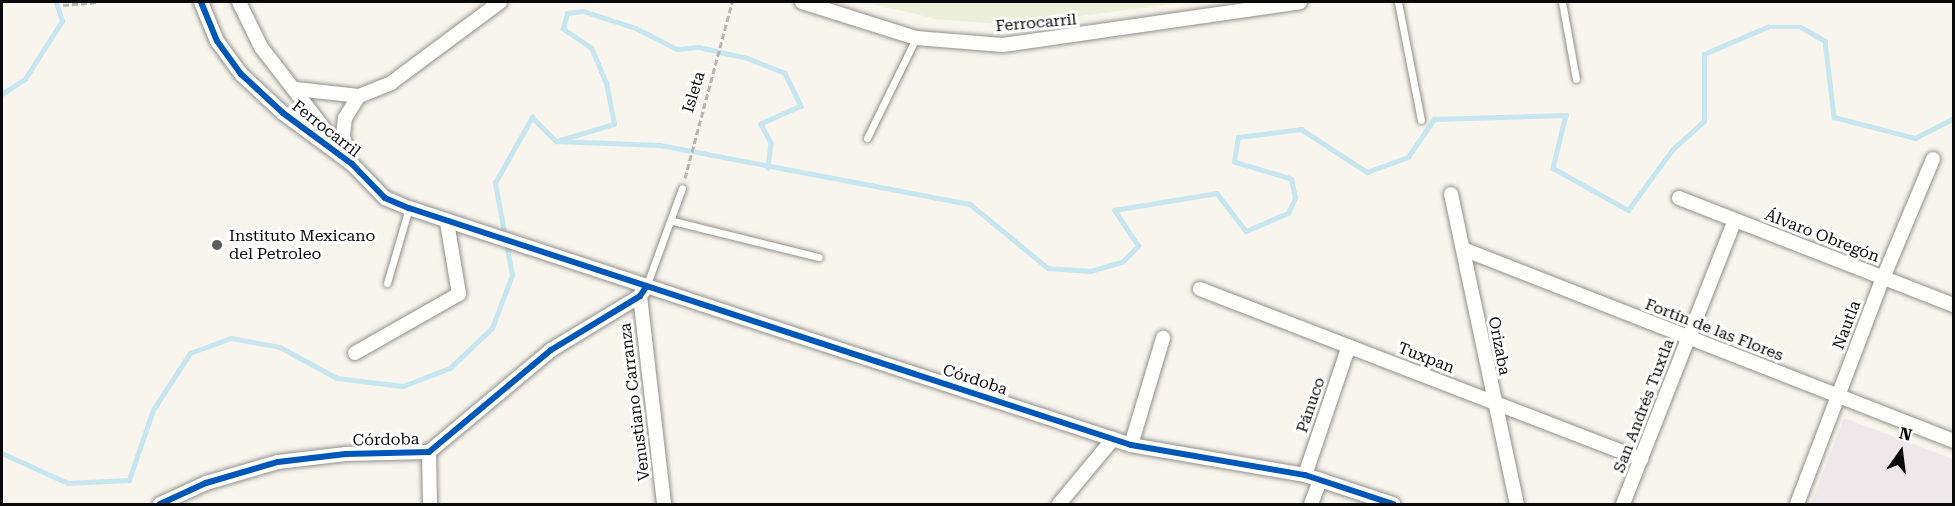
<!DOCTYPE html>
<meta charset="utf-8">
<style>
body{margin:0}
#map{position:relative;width:1955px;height:506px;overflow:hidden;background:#f8f5ee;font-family:"Roboto Serif",serif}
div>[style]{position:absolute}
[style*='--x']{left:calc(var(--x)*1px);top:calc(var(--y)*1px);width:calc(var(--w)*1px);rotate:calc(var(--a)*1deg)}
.industrial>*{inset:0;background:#eee8eb}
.pitch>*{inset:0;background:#ecf0d9}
.stream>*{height:4.5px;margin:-2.25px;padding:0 2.25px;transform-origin:2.25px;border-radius:2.25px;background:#c8e6ee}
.path>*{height:3px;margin-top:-1.5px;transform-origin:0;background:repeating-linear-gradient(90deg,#b7b6b5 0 6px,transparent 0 9px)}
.roads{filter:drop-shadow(0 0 2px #91908d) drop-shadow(0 0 2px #91908d)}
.service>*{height:7px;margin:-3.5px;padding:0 3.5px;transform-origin:3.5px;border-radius:3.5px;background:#fefefc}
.minor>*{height:14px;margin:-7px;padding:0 7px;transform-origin:7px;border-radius:7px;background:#fefefc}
.cycleway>*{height:6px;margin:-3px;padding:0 3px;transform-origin:3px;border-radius:3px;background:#0057b8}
.dots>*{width:16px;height:16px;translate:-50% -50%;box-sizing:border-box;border:3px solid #fff;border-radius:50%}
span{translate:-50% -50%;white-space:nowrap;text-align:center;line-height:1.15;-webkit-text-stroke:6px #fff;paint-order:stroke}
.street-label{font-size:16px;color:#0a0a0a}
.poi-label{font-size:16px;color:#0a0a0a}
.left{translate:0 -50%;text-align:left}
.frame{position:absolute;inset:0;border:3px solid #0a0a0a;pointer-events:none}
.north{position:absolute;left:1871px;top:422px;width:60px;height:60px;-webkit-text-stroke:4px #fff;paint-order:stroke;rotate:14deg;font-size:16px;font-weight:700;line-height:24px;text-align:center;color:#0a0a0a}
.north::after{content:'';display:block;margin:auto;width:21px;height:27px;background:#0a0a0a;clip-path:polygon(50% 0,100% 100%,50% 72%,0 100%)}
</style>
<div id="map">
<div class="industrial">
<i style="clip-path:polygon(1844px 418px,1953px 459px,1953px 504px,1811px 504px)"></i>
</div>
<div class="pitch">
<i style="clip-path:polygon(865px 2px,1188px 2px,1011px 25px,936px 19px)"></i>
</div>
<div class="stream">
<i style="--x:2;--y:94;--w:27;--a:-33"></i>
<i style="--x:25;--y:79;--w:69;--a:-57.5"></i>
<i style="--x:62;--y:21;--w:20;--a:-108"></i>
<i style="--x:560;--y:140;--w:56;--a:-16.5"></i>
<i style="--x:614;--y:124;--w:42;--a:-101"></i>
<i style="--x:606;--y:83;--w:38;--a:-113"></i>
<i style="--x:591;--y:48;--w:34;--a:-146"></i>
<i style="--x:563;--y:29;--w:16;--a:-76"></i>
<i style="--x:567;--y:13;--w:16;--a:-7"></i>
<i style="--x:583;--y:11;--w:56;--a:17.8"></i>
<i style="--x:636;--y:28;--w:46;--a:27.1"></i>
<i style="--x:677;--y:49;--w:22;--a:-5"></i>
<i style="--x:699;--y:47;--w:49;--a:12.9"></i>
<i style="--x:747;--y:58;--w:41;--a:21.5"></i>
<i style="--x:785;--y:73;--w:37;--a:64"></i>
<i style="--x:801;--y:106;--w:44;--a:155.8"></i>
<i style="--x:761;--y:124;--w:21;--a:62"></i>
<i style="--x:771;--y:143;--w:25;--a:97"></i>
<i style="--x:2;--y:453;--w:72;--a:24.4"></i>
<i style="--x:68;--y:483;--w:61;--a:-2.8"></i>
<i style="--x:129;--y:480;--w:74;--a:-71.1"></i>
<i style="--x:153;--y:410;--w:68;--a:-57"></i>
<i style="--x:190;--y:353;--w:44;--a:-20.1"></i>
<i style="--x:231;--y:338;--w:50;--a:10.4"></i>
<i style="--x:280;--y:347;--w:65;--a:28.5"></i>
<i style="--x:337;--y:378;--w:66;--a:6.9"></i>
<i style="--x:403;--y:386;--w:50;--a:-21"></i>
<i style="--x:450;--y:368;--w:58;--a:-43.6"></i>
<i style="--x:492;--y:328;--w:57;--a:-69.3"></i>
<i style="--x:512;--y:275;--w:94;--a:-100.5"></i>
<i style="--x:495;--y:183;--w:76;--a:-60.7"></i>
<i style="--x:532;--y:117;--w:34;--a:45"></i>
<i style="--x:556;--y:141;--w:104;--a:2.2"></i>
<i style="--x:660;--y:145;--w:316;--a:10.8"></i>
<i style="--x:970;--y:204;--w:101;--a:39.4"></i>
<i style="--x:1048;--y:268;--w:42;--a:4.1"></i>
<i style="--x:1090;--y:271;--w:33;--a:-16"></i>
<i style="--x:1122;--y:262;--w:23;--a:-45"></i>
<i style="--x:1138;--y:246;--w:43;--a:-123.7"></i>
<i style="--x:1114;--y:210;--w:104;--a:-9.4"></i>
<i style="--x:1217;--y:193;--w:48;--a:52.7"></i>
<i style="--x:1246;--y:231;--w:46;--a:-23.2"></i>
<i style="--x:1288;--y:213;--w:17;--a:-65"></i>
<i style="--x:1295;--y:198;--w:19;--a:-102"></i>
<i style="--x:1291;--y:179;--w:59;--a:-163.4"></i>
<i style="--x:1234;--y:162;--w:25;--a:-81"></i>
<i style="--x:1238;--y:137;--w:64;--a:-7.2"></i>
<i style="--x:1301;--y:129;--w:79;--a:33.1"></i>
<i style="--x:1367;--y:172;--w:44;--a:-20.1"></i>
<i style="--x:1408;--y:157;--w:46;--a:-55.6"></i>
<i style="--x:1434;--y:119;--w:132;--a:-1.7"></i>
<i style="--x:1566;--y:115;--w:55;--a:103.8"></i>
<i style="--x:1553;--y:168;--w:86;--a:29.2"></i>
<i style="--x:1628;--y:210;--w:74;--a:-53.7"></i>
<i style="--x:1672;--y:150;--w:43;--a:-42.2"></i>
<i style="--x:1704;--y:121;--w:67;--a:-90"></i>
<i style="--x:1704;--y:54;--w:69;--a:-23.2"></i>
<i style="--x:1767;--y:27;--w:34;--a:0"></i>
<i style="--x:1801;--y:27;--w:28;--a:30"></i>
<i style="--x:1825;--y:41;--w:77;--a:83.2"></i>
<i style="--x:1834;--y:117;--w:84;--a:14.5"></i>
<i style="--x:1915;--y:138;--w:44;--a:-27.1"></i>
</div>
<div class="path">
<i style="--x:63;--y:5;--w:35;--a:-5"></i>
<i style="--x:685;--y:178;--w:182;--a:-75"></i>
</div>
<div class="roads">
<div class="service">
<i style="--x:1398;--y:2;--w:120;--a:79"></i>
<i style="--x:1562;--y:2;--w:78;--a:79.7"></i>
<i style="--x:867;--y:138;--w:111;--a:-63.9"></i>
<i style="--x:673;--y:221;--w:150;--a:13.9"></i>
<i style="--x:387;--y:283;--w:78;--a:-73.7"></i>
<i style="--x:646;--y:287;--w:105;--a:-70"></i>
</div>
<div class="minor">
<i style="--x:201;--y:2;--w:42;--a:67.7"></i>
<i style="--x:217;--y:41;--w:41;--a:54"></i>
<i style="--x:241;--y:74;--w:57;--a:42.9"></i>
<i style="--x:283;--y:113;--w:86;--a:36.5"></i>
<i style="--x:352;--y:164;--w:47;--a:45.9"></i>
<i style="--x:385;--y:198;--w:26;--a:23"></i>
<i style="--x:409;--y:208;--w:760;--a:18.17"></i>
<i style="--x:1131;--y:445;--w:177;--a:9.8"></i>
<i style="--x:1305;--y:475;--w:93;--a:18.2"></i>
<i style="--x:239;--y:2;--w:50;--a:63.9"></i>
<i style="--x:261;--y:47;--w:134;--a:52.3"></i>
<i style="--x:802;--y:2;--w:120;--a:17.5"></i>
<i style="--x:916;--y:38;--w:87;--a:4.6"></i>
<i style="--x:1003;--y:45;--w:300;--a:-8.2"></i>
<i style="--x:296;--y:89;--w:63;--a:6.3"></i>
<i style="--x:359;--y:96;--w:35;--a:-22"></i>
<i style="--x:391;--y:83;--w:136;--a:-36.6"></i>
<i style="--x:348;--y:154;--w:19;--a:-106"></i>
<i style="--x:343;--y:136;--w:18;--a:-84"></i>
<i style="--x:345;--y:118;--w:26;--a:-58"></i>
<i style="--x:1451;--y:194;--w:317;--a:78"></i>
<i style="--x:1679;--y:198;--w:295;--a:21.3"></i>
<i style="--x:1463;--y:249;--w:527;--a:21.36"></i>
<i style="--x:1200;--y:289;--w:473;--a:21.1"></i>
<i style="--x:640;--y:296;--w:209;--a:83.4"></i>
<i style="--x:355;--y:353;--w:120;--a:-29.6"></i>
<i style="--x:459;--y:294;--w:73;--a:-99.5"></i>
<i style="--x:1131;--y:445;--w:112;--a:-73.3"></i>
<i style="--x:429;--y:452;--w:52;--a:88.9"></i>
<i style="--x:1305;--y:475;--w:136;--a:-71.2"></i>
<i style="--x:160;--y:504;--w:51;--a:-24.5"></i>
<i style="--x:206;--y:483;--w:75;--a:-16.3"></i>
<i style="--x:278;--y:462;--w:68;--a:-6.7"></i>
<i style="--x:346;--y:454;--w:83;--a:-1.4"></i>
<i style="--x:429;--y:452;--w:159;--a:-39.9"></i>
<i style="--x:551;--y:350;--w:104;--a:-31.2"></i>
<i style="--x:640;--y:296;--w:11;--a:-56"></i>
<i style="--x:1059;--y:504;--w:85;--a:-50.3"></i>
<i style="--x:1311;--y:504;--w:26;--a:-69"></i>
<i style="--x:1623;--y:504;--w:305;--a:-68.5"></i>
<i style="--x:1797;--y:504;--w:242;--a:-69.2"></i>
<i style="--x:1883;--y:278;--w:129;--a:-67.2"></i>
</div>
</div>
<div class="cycleway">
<i style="--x:201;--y:2;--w:42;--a:67.7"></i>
<i style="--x:217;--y:41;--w:41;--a:54"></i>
<i style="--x:241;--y:74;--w:57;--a:42.9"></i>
<i style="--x:283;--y:113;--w:86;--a:36.5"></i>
<i style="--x:352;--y:164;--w:47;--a:45.9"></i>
<i style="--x:385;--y:198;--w:26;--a:23"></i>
<i style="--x:409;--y:208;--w:760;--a:18.17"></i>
<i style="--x:1131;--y:445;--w:177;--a:9.8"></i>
<i style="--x:1305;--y:475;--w:93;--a:18.2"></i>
<i style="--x:160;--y:504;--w:51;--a:-24.5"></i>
<i style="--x:206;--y:483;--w:75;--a:-16.3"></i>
<i style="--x:278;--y:462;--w:68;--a:-6.7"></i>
<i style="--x:346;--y:454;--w:83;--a:-1.4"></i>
<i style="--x:429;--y:452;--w:159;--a:-39.9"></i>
<i style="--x:551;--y:350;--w:104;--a:-31.2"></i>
<i style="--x:640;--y:296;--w:11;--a:-56"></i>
</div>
<div class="dots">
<i style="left:217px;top:245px;background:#5d5c5a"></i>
</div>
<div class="street-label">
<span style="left:1036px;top:23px;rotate:-5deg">Ferrocarril</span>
<span style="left:694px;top:92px;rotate:-73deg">Isleta</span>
<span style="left:326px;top:129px;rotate:38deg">Ferrocarril</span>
<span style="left:1822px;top:236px;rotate:21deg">Álvaro Obregón</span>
<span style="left:1847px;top:325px;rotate:-69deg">Nautla</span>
<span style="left:1714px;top:330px;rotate:21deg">Fortín de las Flores</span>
<span style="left:1499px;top:346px;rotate:79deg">Orizaba</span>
<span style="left:1426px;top:358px;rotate:21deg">Tuxpan</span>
<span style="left:975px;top:380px;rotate:18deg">Córdoba</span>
<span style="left:635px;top:402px;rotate:-97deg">Venustiano Carranza</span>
<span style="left:1311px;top:405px;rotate:-71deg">Pánuco</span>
<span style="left:1644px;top:406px;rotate:-69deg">San Andrés Tuxtla</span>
<span style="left:386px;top:440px;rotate:-1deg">Córdoba</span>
</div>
<div class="poi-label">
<span class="left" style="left:229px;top:245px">Instituto Mexicano<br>del Petroleo</span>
</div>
<div class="frame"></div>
<div class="north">N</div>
</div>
